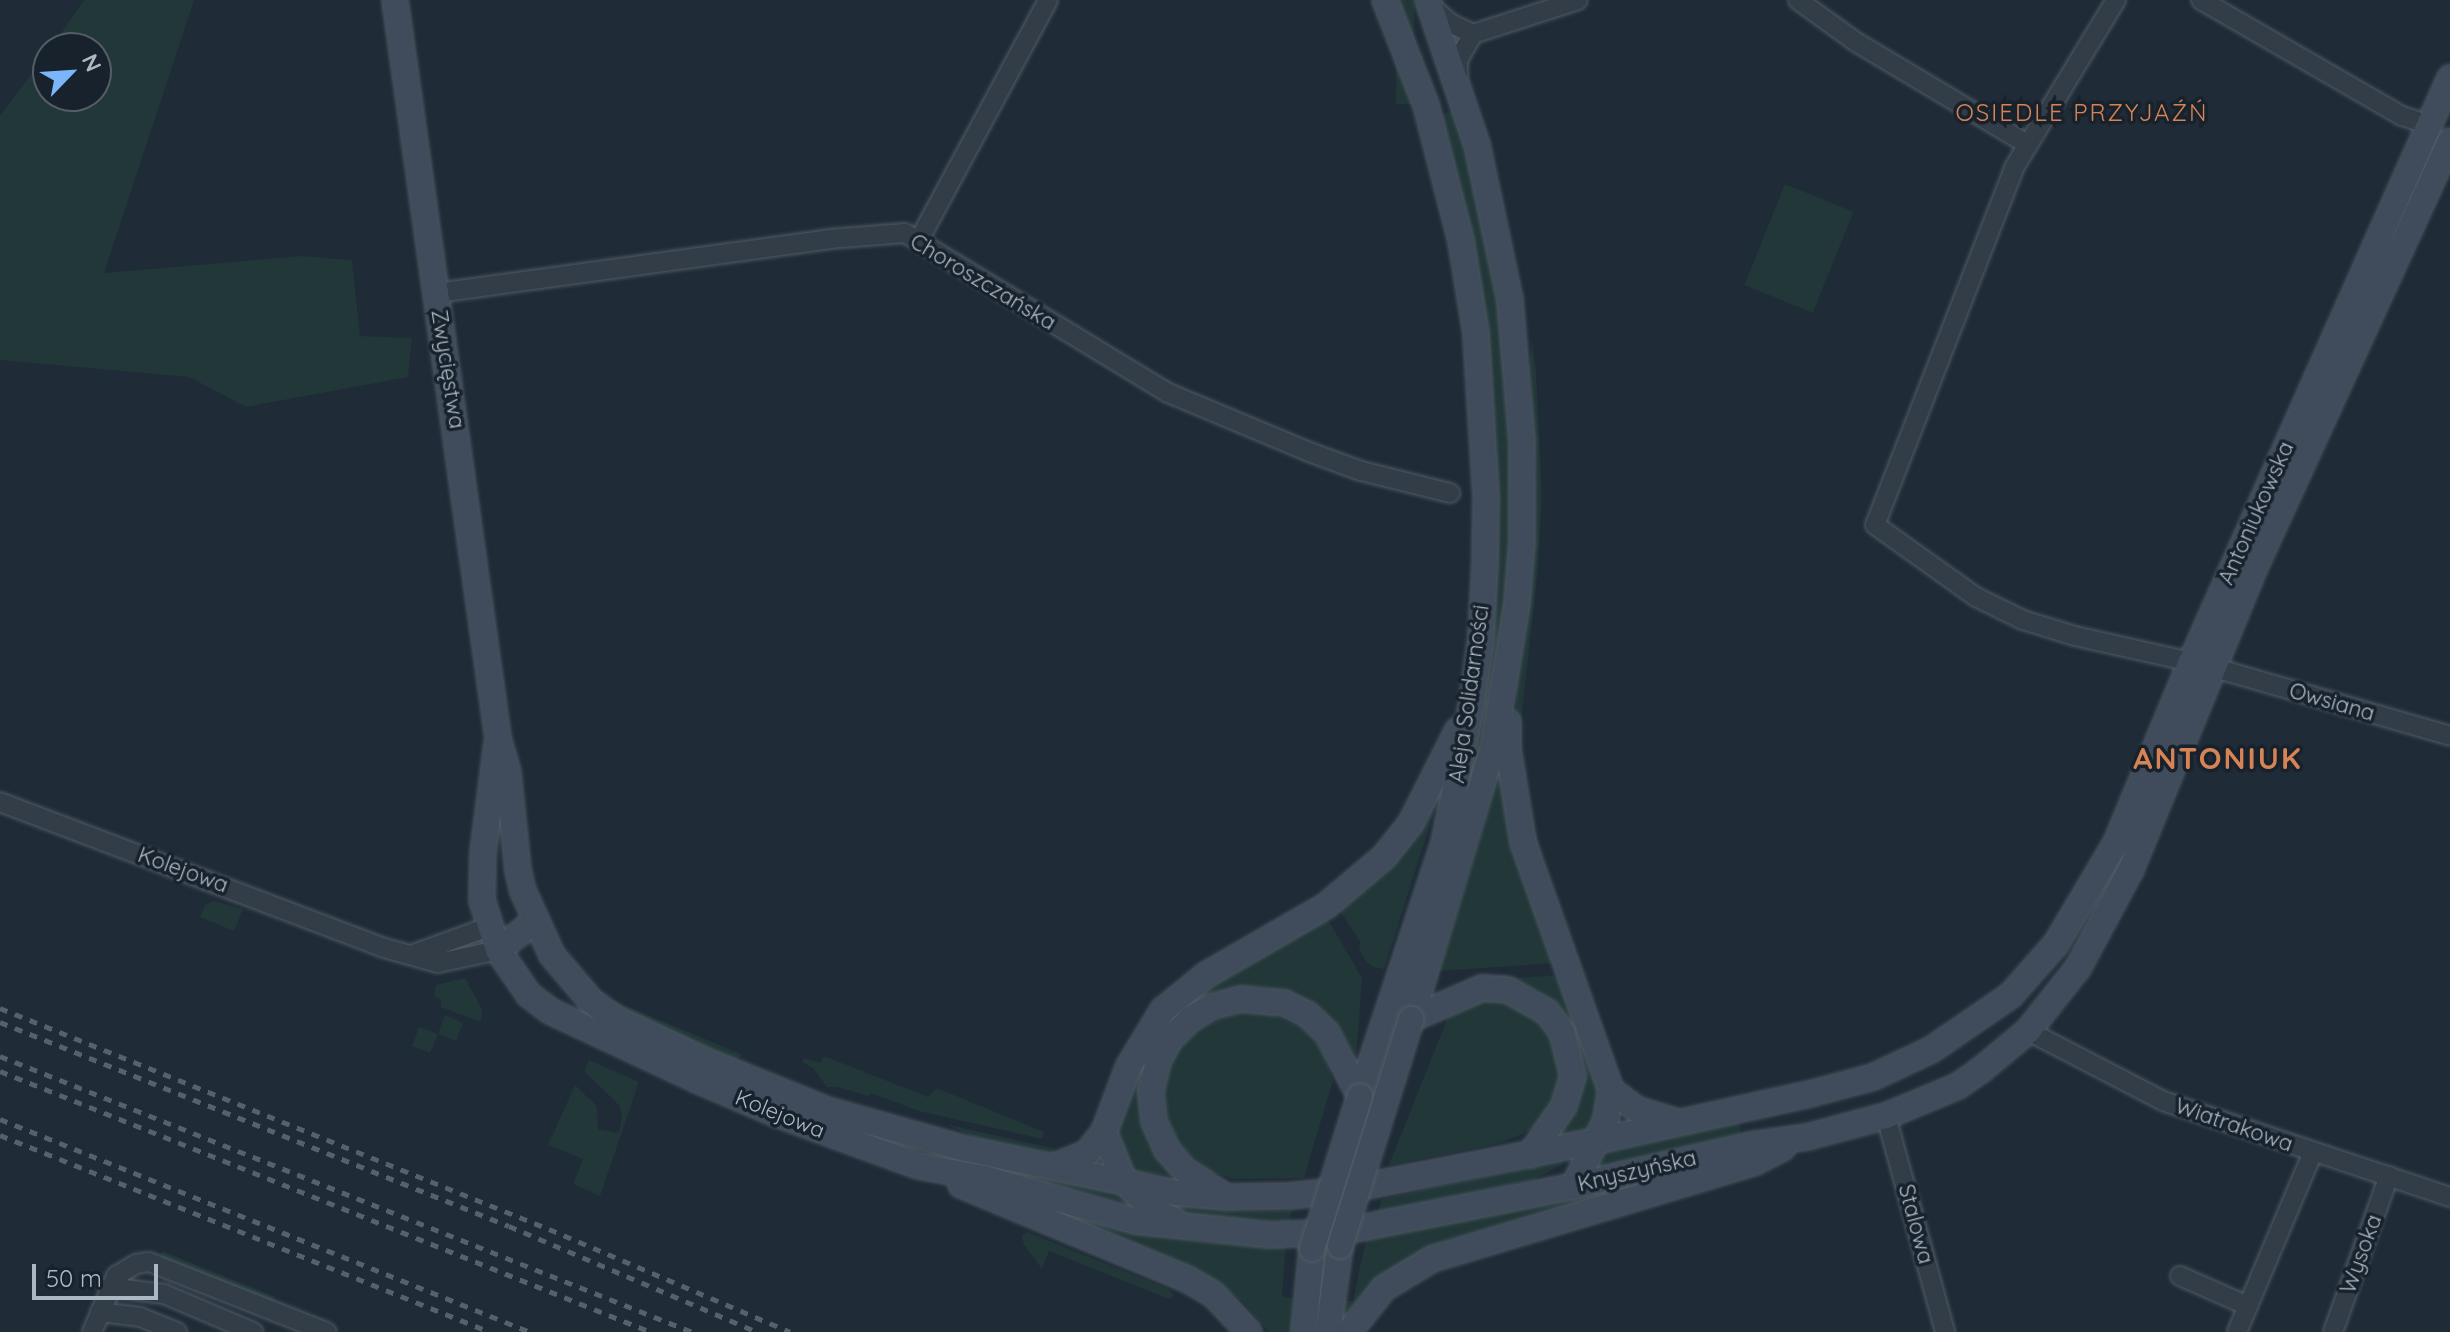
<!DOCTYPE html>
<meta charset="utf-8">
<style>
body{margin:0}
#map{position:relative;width:2450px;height:1332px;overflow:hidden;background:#1f2b37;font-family:Quicksand,sans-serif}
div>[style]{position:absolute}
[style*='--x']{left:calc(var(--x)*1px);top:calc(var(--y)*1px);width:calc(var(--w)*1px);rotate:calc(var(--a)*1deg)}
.green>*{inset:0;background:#213738;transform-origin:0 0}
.roads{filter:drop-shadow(0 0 2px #505b66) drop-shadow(0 0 2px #505b66)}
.street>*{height:18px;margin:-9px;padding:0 9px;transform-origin:9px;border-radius:9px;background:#333d48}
.secondary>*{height:24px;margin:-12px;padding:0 12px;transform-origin:12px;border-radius:12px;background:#404c5b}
.rail>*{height:5px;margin-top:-2.5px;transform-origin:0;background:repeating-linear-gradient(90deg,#54616f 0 8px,transparent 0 16px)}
.bridges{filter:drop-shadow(0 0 2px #505b66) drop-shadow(0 0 2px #505b66)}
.secondary-bridge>*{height:24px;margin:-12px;padding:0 12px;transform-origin:12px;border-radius:12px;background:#404c5b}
span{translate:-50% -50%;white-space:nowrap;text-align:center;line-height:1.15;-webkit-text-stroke:7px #18222c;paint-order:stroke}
.street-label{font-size:22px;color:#adb8c5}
.neighbourhood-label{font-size:24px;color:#d68456;letter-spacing:2px}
.district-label{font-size:30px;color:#d68456;font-weight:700;letter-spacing:2px}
.north{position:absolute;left:32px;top:32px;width:80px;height:80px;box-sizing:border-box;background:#18222c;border:2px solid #545e69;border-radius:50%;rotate:65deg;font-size:22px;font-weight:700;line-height:32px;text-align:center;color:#adb8c5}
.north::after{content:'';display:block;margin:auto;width:28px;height:36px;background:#7bb6fb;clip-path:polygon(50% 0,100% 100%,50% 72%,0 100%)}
.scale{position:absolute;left:32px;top:1264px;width:126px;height:36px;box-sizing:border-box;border:4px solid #adb8c5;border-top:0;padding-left:10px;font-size:24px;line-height:28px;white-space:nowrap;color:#adb8c5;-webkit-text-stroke:6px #18222c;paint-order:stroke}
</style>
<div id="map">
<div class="green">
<i style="clip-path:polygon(84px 0,194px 0,104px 273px,302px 256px,352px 260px,360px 336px,412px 338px,408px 377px,246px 407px,189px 377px,0 360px,0 116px,48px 52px,48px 96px,96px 96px,96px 48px,51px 48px)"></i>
<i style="left:1396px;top:0;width:18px;height:104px"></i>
<i style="clip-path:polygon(1456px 109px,1485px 222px,1501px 319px,1511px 418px,1514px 507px,1505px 615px,1489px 712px,1466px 809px,1462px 807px,1496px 527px,1438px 117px)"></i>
<i style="left:1785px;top:184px;width:74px;height:109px;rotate:22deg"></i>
<i style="clip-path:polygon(1532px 341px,1536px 370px,1542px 496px,1538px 568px,1521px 723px,1523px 785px,1548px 879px,1532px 846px,1516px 745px,1516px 689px,1531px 561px,1535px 463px,1529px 369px)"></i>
<i style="clip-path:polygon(1500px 758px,1555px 963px,1439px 971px,1485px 822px)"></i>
<i style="clip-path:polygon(1449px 765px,1384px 969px,1374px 967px,1367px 963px,1359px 949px,1360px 942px,1338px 908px)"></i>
<i style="clip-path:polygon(214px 901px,243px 909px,234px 931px,200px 917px,205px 905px)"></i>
<i style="clip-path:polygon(1327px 918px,1362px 978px,1356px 1057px,1337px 1025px,1310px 1002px,1265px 987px,1236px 987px,1207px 994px,1189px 1004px,1158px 1032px,1145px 1060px,1139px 1092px,1148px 1139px,1174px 1176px,1129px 1171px,1119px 1145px,1117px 1121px,1137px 1061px,1157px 1031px,1210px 981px)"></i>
<i style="clip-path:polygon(567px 955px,607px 998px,744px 1055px,734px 1060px,636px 1019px,600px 996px)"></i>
<i style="clip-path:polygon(1505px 975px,1515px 978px,1560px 975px,1595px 1070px,1599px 1103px,1595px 1128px,1549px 1140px,1581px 1074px,1578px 1041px,1567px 1018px,1538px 991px,1499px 978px,1464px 979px)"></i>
<i style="clip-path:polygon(465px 978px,483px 1011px,480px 1022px,441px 1007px,441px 999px,434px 997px,436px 985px)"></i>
<i style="clip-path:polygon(1483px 999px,1513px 1003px,1549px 1026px,1563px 1076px,1559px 1098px,1546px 1118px,1526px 1133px,1496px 1144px,1389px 1165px,1451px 1009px)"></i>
<i style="clip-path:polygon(1241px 1012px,1265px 1012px,1300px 1027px,1315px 1040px,1326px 1059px,1333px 1081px,1304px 1178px,1233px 1179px,1210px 1171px,1178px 1144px,1166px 1112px,1165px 1089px,1170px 1062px,1180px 1044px,1198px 1028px)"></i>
<i style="clip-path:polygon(445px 1015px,463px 1023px,456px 1041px,438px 1034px,430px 1053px,412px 1046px,419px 1027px,438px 1034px)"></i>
<i style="clip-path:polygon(824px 1056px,928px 1097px,937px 1088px,1044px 1132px,1042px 1139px,919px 1111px,871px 1093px,869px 1096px,837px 1087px,827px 1087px,813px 1068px,802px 1062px,804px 1058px,820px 1063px)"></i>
<i style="clip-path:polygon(589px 1060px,639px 1082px,600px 1196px,573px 1184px,583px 1159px,548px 1145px,575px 1085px,597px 1106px,598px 1129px,619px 1133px,622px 1116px,619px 1105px,584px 1071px)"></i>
<i style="clip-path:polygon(1739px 1119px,1741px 1134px,1586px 1171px,1602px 1151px)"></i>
<i style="clip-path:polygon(946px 1124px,1053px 1148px,1057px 1154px,984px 1142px)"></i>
<i style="clip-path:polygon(1748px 1156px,1449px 1240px,1396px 1267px,1355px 1304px,1341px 1323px,1341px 1301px,1353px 1301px,1366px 1239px)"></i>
<i style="clip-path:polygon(1563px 1159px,1561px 1165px,1533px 1180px,1377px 1214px,1382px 1199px)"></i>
<i style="clip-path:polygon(971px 1160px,1120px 1191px,1131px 1205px,970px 1164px)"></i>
<i style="clip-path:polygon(985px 1183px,1146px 1230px,1203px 1242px,1286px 1245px,1282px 1296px,1293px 1298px,1292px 1332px,1269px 1332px,1242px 1301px,1193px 1269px)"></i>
<i style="clip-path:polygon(1150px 1197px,1247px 1211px,1292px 1210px,1290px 1222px,1211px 1219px,1183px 1215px)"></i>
<i style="clip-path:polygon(1027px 1232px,1168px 1289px,1175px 1295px,1169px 1299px,1049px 1251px,1042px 1269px,1024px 1245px,1022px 1236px)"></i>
<i style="left:162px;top:1251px;width:122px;height:9px;rotate:22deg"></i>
</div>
<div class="roads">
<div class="street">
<i style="--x:1798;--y:0;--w:72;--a:35.9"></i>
<i style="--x:1856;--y:42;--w:199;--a:30.8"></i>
<i style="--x:2116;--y:0;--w:194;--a:121.3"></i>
<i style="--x:2015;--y:166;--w:385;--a:111.3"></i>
<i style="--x:1875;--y:525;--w:124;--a:35.5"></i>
<i style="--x:1976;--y:597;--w:52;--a:26.1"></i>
<i style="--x:2023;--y:620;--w:54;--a:17.1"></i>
<i style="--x:2075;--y:636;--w:119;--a:12.6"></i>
<i style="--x:2201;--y:0;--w:232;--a:30"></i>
<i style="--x:2402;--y:116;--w:26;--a:18"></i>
<i style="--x:1433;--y:8;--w:23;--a:41"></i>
<i style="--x:1450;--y:23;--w:25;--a:26"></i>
<i style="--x:1458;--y:81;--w:21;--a:-90"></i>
<i style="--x:1458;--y:60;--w:30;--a:-60"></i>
<i style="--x:1473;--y:34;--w:110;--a:-17.9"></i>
<i style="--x:919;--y:240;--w:272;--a:-61.7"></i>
<i style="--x:437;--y:293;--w:396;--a:-7.8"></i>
<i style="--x:829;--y:239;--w:76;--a:-4.5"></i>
<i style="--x:905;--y:233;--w:306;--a:31.3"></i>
<i style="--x:1166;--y:392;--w:158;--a:22.7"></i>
<i style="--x:1312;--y:453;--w:52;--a:20.2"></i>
<i style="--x:1361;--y:471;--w:92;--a:13.9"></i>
<i style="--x:2215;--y:668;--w:245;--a:16.1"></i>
<i style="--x:0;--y:802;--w:408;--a:20.8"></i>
<i style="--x:381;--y:947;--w:59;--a:15.7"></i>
<i style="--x:438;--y:963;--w:61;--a:-12.2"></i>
<i style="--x:411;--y:955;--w:82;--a:-20"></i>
<i style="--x:2028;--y:1031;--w:152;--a:27.4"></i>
<i style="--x:2163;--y:1101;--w:303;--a:18.5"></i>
<i style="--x:1886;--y:1116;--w:224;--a:74.7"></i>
<i style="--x:2180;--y:1276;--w:74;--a:23.8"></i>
<i style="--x:109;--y:1287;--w:55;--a:7.3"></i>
<i style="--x:164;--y:1294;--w:97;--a:23.1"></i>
<i style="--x:100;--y:1312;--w:40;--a:7.1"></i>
<i style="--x:140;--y:1317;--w:40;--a:22"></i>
<i style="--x:92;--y:1332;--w:61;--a:-66.8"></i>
<i style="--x:116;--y:1276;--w:23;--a:-31"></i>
<i style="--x:136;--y:1264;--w:13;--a:-9"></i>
<i style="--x:149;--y:1262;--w:191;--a:21.5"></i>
<i style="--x:2237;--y:1332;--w:195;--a:-67.1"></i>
<i style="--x:2333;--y:1332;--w:166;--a:-70.3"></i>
</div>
<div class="secondary">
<i style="--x:395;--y:0;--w:745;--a:82.05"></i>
<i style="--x:498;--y:738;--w:37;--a:74"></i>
<i style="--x:508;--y:774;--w:97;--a:84.1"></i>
<i style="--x:518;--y:870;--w:22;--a:77"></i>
<i style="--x:523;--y:891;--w:70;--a:65.6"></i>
<i style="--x:552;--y:955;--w:60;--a:49.7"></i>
<i style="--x:591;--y:1001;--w:29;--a:36"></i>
<i style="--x:614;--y:1018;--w:99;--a:25"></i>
<i style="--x:704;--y:1060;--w:133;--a:22.1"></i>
<i style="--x:827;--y:1110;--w:144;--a:15.7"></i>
<i style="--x:966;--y:1149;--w:216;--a:11.8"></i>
<i style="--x:1177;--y:1193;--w:50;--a:4.6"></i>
<i style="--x:1227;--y:1197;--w:62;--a:-0.9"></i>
<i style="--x:1289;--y:1196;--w:57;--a:-6"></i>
<i style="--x:1346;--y:1190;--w:255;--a:-11.1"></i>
<i style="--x:1596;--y:1141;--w:215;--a:-12.4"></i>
<i style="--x:1806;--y:1095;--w:69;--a:-15"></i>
<i style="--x:1873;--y:1077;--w:64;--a:-25"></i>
<i style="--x:1931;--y:1050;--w:97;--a:-34.5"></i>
<i style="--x:2011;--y:995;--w:68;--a:-48.6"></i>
<i style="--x:2056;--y:944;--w:117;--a:-59.3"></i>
<i style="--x:2116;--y:843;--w:196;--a:-67.5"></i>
<i style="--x:2191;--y:662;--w:639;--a:-66.08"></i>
<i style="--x:1508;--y:722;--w:27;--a:90"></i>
<i style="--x:1508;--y:749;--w:94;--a:80.8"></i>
<i style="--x:1523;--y:842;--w:263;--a:70.5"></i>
<i style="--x:1611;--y:1090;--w:34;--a:37"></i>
<i style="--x:1638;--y:1110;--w:37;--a:17"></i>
<i style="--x:497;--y:744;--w:110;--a:97.3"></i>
<i style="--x:483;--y:853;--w:47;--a:91.2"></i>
<i style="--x:482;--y:900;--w:52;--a:72.3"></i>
<i style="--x:498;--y:950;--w:55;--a:55.4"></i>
<i style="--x:529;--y:995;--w:26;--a:37"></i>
<i style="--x:550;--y:1011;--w:162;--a:25.1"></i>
<i style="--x:697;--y:1080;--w:84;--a:23.2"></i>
<i style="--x:774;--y:1113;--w:154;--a:20.1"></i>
<i style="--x:919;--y:1166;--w:66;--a:10.5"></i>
<i style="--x:984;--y:1178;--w:157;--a:15.9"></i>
<i style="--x:1135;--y:1221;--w:136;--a:5.9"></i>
<i style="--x:1270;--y:1235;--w:70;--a:-2.5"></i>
<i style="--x:1340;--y:1232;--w:238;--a:-11.1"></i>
<i style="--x:1574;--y:1186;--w:182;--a:-13"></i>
<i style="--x:1751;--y:1145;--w:57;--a:-8.1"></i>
<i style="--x:1807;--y:1137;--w:82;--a:-14.9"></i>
<i style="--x:1886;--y:1116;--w:78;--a:-22.6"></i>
<i style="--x:1958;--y:1086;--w:29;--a:-35"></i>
<i style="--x:1982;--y:1069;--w:60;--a:-39.6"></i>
<i style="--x:2028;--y:1031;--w:80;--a:-51.6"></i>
<i style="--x:2078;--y:968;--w:112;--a:-61.8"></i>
<i style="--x:2131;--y:869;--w:326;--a:-67.7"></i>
<i style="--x:2255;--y:567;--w:468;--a:-65.4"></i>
<i style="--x:498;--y:950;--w:47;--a:-38.1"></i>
<i style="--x:1411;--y:1019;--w:287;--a:-73.2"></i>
<i style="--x:1494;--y:744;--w:143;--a:-80.7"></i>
<i style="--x:1517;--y:603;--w:61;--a:-85.3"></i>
<i style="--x:1522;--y:542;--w:101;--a:-90"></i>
<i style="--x:1522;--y:441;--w:142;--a:-94.9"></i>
<i style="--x:1510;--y:300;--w:158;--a:-102"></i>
<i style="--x:1477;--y:145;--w:153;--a:-108.7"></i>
<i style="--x:1411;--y:1019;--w:77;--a:-23.6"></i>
<i style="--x:1482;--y:988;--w:26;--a:4"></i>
<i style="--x:1508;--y:990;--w:45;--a:29.4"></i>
<i style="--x:1547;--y:1012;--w:25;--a:53"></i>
<i style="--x:1562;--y:1032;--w:45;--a:76"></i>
<i style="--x:1573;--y:1076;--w:31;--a:107"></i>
<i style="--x:1564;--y:1106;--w:60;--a:124.8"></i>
<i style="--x:1360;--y:1096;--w:266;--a:-71.6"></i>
<i style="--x:1444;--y:844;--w:145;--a:-78.8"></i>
<i style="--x:1472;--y:702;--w:64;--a:-81.9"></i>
<i style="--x:1481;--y:639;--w:76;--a:-87"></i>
<i style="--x:1485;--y:563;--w:66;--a:-89.1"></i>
<i style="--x:1486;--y:497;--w:164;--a:-93.5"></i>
<i style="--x:1476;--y:333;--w:93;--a:-99.3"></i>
<i style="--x:1461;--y:241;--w:140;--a:-104.4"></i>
<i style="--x:1426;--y:105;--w:113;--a:-111.3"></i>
<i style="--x:1104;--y:1132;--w:53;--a:67.8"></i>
<i style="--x:1124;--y:1181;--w:40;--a:46"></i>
<i style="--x:1152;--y:1210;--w:24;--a:24"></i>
<i style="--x:1053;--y:1167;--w:37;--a:-22"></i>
<i style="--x:1087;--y:1153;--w:27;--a:-51"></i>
<i style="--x:1104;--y:1132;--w:71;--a:-69.3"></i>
<i style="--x:1129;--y:1066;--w:66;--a:-58.7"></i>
<i style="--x:1163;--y:1010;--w:55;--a:-39.1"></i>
<i style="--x:1206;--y:975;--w:138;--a:-29.9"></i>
<i style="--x:1326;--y:906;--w:76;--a:-40.2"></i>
<i style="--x:1384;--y:857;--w:43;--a:-51.5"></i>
<i style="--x:1411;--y:823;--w:104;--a:-63.2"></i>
<i style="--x:961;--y:1185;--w:245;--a:22.6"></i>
<i style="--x:1187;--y:1279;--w:30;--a:30"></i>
<i style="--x:1213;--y:1294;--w:52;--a:46.5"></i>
<i style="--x:1574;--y:1186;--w:73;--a:-64.1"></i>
<i style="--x:1606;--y:1120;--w:30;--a:-81"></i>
<i style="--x:1223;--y:1195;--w:45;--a:-146.7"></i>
<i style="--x:1185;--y:1170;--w:27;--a:-132"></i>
<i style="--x:1167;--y:1150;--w:32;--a:-114"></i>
<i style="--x:1154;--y:1121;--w:30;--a:-96"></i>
<i style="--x:1151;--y:1091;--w:31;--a:-77"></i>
<i style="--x:1158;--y:1061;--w:26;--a:-61"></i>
<i style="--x:1171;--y:1038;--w:29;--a:-44"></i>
<i style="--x:1192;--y:1018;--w:22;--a:-30"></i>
<i style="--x:1211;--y:1007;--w:30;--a:-15"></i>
<i style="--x:1240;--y:999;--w:44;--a:5.2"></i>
<i style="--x:1284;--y:1003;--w:25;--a:26"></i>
<i style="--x:1307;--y:1014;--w:28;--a:44"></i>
<i style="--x:1327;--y:1033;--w:71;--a:62.4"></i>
<i style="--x:1304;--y:1332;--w:83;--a:-84.5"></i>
<i style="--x:1328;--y:1332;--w:87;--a:-82.1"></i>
<i style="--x:1349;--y:1332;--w:56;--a:-51.5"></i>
<i style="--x:1384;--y:1288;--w:56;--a:-31.1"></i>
<i style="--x:1432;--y:1259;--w:337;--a:-16.7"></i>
<i style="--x:1755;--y:1162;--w:31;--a:-27"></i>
</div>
</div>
<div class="rail">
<i style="--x:0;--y:1008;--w:592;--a:21.93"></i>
<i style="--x:549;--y:1229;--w:262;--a:23.1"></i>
<i style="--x:0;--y:1022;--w:548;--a:21.84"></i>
<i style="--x:509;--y:1226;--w:270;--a:23.1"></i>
<i style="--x:0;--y:1056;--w:745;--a:21.74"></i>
<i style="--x:0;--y:1071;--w:701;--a:21.85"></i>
<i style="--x:0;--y:1119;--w:571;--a:21.89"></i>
<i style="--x:0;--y:1135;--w:528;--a:21.9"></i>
</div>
<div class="bridges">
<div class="secondary-bridge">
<i style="--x:1340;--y:1246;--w:238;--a:-72.6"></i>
<i style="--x:1312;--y:1249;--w:160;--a:-72.6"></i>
</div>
</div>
<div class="street-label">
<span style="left:983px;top:282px;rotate:31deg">Choroszczańska</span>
<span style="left:448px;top:369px;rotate:81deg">Zwycięstwa</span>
<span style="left:2256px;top:513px;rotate:-66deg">Antoniukowska</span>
<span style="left:1469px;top:694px;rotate:-82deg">Aleja Solidarności</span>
<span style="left:2332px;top:702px;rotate:16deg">Owsiana</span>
<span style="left:183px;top:870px;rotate:20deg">Kolejowa</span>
<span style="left:780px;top:1114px;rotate:22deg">Kolejowa</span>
<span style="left:2234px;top:1125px;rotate:19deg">Wiatrakowa</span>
<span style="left:1637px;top:1171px;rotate:-13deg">Knyszyńska</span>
<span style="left:1916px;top:1224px;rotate:75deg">Stalowa</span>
<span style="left:2361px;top:1254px;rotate:-70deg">Wysoka</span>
</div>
<div class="neighbourhood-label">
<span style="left:2082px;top:113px">OSIEDLE PRZYJAŹŃ</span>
</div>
<div class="district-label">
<span style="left:2218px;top:758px">ANTONIUK</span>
</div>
<div class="north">N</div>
<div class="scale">50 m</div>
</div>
